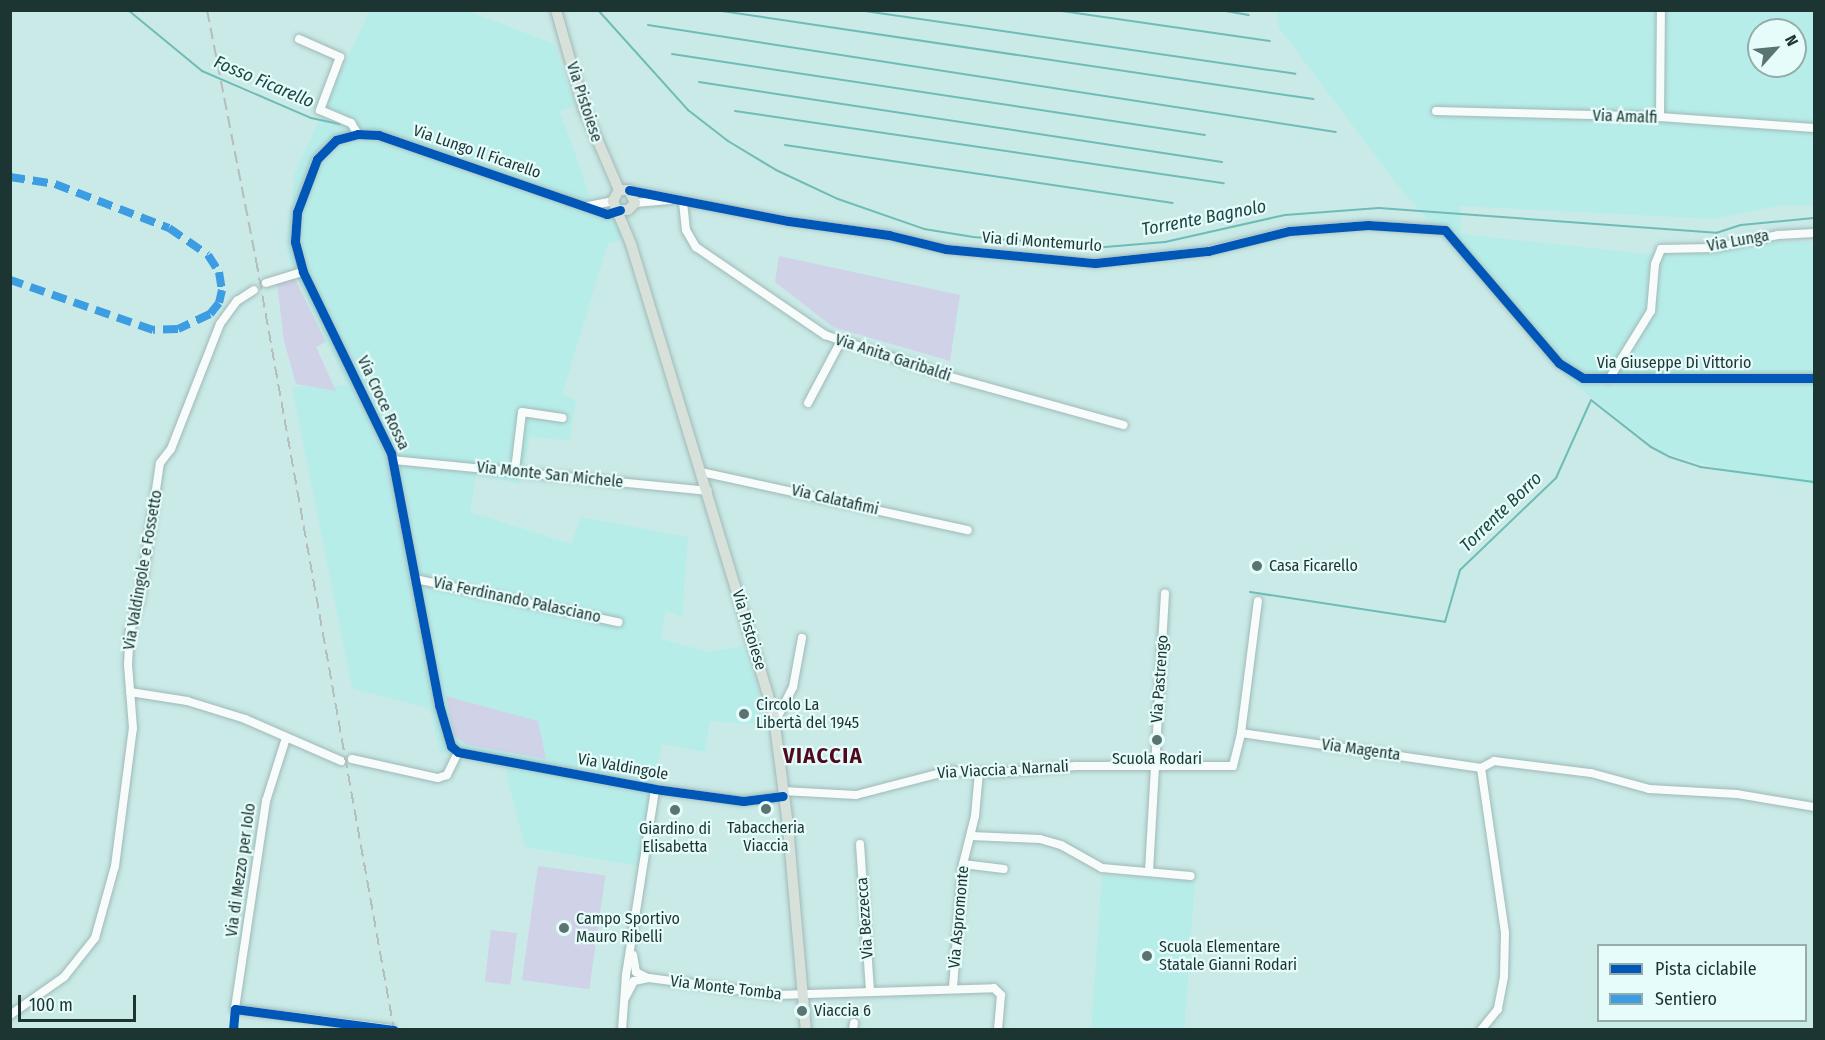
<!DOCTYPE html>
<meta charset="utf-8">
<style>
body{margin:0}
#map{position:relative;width:1825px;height:1040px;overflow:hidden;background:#c9eae7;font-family:"Fira Sans Condensed",sans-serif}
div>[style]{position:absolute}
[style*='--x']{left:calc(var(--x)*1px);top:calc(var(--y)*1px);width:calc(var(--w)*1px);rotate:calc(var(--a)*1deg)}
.built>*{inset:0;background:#b7ede9;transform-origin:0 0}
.green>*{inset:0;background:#d0d2e8;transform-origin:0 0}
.stream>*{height:2px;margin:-1px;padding:0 1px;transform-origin:1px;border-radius:1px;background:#6fbcb7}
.roads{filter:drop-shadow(0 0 2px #a0b9b7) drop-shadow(0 0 2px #a0b9b7)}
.minor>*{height:8px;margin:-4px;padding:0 4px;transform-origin:4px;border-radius:4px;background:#f7fcfb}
.major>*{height:10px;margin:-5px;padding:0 5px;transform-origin:5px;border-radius:5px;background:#d7e0d9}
.rail>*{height:2px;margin-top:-1px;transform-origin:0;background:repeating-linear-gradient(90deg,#b5bebd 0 12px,transparent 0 18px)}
.quiet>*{height:8px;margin-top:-4px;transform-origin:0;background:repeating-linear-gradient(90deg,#3c9de2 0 15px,transparent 0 23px)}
.cycleway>*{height:9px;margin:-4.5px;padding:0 4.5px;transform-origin:4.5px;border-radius:4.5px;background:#0057b8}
.dots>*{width:16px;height:16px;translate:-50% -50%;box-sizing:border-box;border:3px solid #e6fcfa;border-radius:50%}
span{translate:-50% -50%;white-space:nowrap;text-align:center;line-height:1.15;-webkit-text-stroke:4.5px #e6fcfa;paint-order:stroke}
.street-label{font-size:16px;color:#1c3432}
.poi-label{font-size:16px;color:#1c3432}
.left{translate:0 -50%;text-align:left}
.water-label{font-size:18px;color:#1c4745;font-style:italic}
.district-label{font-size:22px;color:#500a1e;font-weight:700;letter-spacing:1.5px}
.frame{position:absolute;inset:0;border:12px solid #1c3432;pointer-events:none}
.legend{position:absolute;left:1597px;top:944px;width:210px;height:78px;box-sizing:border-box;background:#e6fcfa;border:2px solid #95acaa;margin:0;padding:8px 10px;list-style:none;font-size:18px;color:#1c3432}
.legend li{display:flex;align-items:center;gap:12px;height:30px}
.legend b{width:30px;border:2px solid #95acaa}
.north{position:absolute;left:1747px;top:18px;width:60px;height:60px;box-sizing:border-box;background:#e6fcfa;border:2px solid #95acaa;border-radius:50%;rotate:63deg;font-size:16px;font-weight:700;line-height:24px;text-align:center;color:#1c3432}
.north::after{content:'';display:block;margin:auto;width:21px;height:27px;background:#597471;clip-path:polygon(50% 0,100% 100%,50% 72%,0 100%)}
.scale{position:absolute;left:18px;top:995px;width:118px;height:27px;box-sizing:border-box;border:3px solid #1c3432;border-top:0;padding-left:8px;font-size:18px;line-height:21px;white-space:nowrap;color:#1c3432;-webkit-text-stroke:4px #e6fcfa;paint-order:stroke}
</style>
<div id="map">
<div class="built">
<i style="clip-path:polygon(369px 11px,468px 11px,554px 44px,575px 106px,560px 111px,597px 217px,616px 219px,624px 239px,608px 243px,562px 395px,576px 400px,569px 441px,530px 436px,521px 484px,476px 475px,470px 512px,571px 544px,581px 517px,688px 537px,682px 617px,666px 611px,661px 639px,708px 652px,744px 646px,769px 726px,710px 721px,705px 752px,662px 744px,638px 866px,525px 847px,505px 768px,440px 752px,430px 709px,352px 688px,292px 387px,347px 385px,290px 262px,286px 243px,295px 173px)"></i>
<i style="clip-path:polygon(evenodd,1277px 11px,1814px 11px,1814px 206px,1782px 205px,1714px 219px,1460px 206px,1461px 234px,1647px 254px,1753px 242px,1814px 242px,1814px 485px,1735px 473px,1661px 452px,1569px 380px,1400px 188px,1279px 28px,1277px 11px,1759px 30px,1795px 30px,1795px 66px,1759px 66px,1759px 30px)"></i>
<i style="left:1102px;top:875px;width:93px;height:154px;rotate:4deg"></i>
</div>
<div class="green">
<i style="clip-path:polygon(779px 256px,960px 295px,950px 361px,833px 327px,775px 282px)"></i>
<i style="clip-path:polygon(294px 277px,326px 342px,316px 347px,336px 391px,296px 384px,284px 341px,277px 283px)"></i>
<i style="clip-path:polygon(446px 696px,538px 721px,546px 759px,468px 745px,454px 736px)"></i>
<i style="left:538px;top:866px;width:68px;height:115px;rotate:8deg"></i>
<i style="left:491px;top:930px;width:26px;height:52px;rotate:7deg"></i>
</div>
<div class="stream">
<i style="--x:128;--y:10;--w:96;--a:39.5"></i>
<i style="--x:202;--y:71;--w:119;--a:23.3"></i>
<i style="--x:311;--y:118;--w:29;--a:12"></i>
<i style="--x:598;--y:10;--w:135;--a:48"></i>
<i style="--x:688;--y:110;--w:51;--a:37.8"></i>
<i style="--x:728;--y:141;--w:56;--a:31.1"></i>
<i style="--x:776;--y:170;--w:68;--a:25.1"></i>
<i style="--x:838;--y:199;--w:91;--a:19.2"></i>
<i style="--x:924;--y:229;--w:50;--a:9.3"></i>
<i style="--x:973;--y:237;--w:132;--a:4.3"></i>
<i style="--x:1105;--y:247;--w:60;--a:-4.8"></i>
<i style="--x:1165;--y:242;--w:123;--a:-12.7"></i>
<i style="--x:1285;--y:215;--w:94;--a:-4.3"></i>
<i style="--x:1379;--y:208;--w:338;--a:4.2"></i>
<i style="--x:1716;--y:233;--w:26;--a:-18"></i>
<i style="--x:1741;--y:225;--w:73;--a:-5.5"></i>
<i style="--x:715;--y:10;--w:605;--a:8.47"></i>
<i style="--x:858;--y:10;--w:442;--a:8.3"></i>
<i style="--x:1055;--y:10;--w:217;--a:8.2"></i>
<i style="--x:1220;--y:10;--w:29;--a:10"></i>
<i style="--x:648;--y:25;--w:696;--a:8.84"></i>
<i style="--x:672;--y:54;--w:539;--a:8.64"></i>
<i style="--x:699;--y:82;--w:529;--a:8.7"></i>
<i style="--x:735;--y:111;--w:494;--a:8.4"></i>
<i style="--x:785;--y:145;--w:392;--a:8.5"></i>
<i style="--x:1250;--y:592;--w:197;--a:8.7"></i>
<i style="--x:1445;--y:622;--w:54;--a:-73.9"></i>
<i style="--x:1460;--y:570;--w:133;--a:-43.8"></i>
<i style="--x:1556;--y:478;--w:85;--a:-65.8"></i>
<i style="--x:1591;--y:400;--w:76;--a:38.1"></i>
<i style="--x:1651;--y:447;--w:21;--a:28"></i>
<i style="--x:1670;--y:457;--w:32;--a:18"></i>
<i style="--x:1700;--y:467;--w:115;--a:7.5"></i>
</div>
<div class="roads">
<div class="minor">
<i style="--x:299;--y:39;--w:45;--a:23.7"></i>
<i style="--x:340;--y:57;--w:57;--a:110.7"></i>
<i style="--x:320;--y:110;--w:34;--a:23"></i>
<i style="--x:351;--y:123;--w:13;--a:58"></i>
<i style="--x:1436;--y:111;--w:224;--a:1.5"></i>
<i style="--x:1660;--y:117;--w:154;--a:4.1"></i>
<i style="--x:1660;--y:117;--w:107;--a:-89.5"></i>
<i style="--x:629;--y:190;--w:163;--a:11"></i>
<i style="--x:789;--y:221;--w:101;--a:8"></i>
<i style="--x:889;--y:235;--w:59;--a:13.8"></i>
<i style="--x:946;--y:249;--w:150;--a:5.4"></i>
<i style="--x:1095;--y:263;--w:114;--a:-6.1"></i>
<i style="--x:1208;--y:251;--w:83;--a:-13.9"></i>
<i style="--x:1289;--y:231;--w:79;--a:-4.3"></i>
<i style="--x:1368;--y:225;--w:77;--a:3.7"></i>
<i style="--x:1445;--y:230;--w:175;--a:49.4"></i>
<i style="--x:1559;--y:363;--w:28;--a:32"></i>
<i style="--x:1583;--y:378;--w:231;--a:0"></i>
<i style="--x:683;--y:202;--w:28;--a:84"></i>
<i style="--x:686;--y:230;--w:20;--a:60"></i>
<i style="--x:696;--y:247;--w:156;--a:34.3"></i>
<i style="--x:825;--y:335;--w:136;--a:18.4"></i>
<i style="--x:954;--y:378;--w:176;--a:15.5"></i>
<i style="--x:635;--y:203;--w:35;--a:-5"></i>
<i style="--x:588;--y:206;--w:25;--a:-11"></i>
<i style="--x:620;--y:210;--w:14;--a:163"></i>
<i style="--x:607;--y:214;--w:241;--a:-160.9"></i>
<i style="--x:379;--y:135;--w:21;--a:-177"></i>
<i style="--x:358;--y:134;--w:23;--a:165"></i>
<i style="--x:336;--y:140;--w:27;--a:135"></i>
<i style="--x:317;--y:159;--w:57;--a:110.7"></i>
<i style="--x:297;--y:212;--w:30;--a:94"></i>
<i style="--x:295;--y:242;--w:31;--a:75"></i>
<i style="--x:303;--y:272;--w:201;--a:64.1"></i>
<i style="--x:391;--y:453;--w:257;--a:79.2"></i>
<i style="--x:439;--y:705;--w:43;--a:73.7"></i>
<i style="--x:451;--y:746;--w:9;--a:41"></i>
<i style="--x:458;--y:752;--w:200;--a:10.6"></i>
<i style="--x:655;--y:789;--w:89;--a:7.8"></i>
<i style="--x:743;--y:801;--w:40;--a:-7.1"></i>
<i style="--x:266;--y:283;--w:39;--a:-17"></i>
<i style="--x:1609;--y:379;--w:80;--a:-58.3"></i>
<i style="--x:1651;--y:311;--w:47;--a:-85.1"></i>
<i style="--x:1655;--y:264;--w:16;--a:-68"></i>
<i style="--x:1661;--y:249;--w:51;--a:-1.1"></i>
<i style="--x:1712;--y:248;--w:67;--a:-11.1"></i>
<i style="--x:1778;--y:235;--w:36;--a:-3"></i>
<i style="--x:808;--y:403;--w:70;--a:-62"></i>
<i style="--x:393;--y:460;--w:316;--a:5.6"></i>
<i style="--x:515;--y:470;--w:58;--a:-83.1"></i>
<i style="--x:522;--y:412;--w:41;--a:8.3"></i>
<i style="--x:701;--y:472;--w:273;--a:12.3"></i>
<i style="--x:415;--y:579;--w:208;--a:12"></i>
<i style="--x:130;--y:692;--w:58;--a:9"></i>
<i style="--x:187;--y:701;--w:61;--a:17.2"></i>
<i style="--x:245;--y:719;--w:105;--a:23.6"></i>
<i style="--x:774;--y:724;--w:42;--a:-62.8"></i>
<i style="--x:793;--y:687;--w:50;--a:-79.6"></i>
<i style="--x:1241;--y:733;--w:243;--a:8.3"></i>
<i style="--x:286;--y:738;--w:66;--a:107.6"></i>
<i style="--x:266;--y:801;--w:210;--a:98.5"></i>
<i style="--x:235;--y:1009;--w:157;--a:7.3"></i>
<i style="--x:352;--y:759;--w:88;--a:12.5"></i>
<i style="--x:438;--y:778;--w:9;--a:-18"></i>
<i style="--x:447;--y:775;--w:25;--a:-64"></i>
<i style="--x:1481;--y:768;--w:15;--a:-28"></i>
<i style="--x:1494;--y:761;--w:98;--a:7.1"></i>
<i style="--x:1591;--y:773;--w:60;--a:15.4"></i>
<i style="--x:1649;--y:789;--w:88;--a:3.3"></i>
<i style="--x:1737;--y:794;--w:78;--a:9.6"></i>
<i style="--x:1481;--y:768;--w:167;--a:81.7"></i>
<i style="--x:1505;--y:933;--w:44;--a:91.3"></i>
<i style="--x:1504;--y:977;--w:33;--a:101"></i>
<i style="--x:1498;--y:1009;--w:27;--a:129"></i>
<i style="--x:783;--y:791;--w:73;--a:3.1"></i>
<i style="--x:856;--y:795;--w:95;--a:-14.6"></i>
<i style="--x:948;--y:771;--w:49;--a:2.3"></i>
<i style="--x:997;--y:773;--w:79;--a:-5.1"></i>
<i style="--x:1076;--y:766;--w:157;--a:0"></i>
<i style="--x:1233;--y:766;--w:34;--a:-76"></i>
<i style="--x:1241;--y:733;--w:133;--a:-82.7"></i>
<i style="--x:971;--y:836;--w:69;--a:2.5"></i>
<i style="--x:1040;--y:839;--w:22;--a:16"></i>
<i style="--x:1061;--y:845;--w:47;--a:29.3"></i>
<i style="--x:1102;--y:868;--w:89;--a:5.1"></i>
<i style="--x:860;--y:844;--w:148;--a:86.1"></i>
<i style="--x:963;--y:864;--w:41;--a:7"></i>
<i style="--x:1149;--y:871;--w:278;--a:-86.7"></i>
<i style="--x:633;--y:955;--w:17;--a:80"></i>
<i style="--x:636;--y:972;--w:11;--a:27"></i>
<i style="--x:953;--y:987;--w:123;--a:-85.4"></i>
<i style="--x:963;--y:864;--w:49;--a:-76"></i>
<i style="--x:975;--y:816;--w:44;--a:-84.8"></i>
<i style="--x:625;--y:998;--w:19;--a:-62"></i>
<i style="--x:634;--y:981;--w:15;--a:-11"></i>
<i style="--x:649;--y:978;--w:128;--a:7.6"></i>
<i style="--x:776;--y:995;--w:218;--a:-1.8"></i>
<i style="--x:994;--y:988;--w:10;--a:45"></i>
<i style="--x:1001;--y:995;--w:35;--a:95"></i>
<i style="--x:10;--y:1015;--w:66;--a:-35.1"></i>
<i style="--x:64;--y:977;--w:50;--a:-51.5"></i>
<i style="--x:95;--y:938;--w:75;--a:-74.5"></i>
<i style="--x:115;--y:866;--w:139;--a:-82.6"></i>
<i style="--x:133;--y:728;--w:63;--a:-94.5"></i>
<i style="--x:128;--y:665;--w:34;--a:-87"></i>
<i style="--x:130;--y:631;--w:34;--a:-73"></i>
<i style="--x:140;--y:598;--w:136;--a:-81.6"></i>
<i style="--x:160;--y:463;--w:18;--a:-52"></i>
<i style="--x:171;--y:449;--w:134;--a:-68.6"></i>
<i style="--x:220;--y:324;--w:29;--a:-54"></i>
<i style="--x:237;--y:301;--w:20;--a:-33"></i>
<i style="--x:622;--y:1030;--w:55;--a:-85.8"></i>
<i style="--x:626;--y:975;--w:188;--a:-81.1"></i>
<i style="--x:853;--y:1030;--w:7;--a:-82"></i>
</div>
<div class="major">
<i style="--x:556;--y:10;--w:103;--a:74.2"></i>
<i style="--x:584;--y:109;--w:88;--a:66.6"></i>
<i style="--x:620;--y:210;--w:8;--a:0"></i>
<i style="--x:628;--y:210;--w:10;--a:-45"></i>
<i style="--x:635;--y:203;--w:14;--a:-115"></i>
<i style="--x:629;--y:190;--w:10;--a:180"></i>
<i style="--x:619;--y:190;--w:13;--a:119"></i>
<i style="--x:613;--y:201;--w:47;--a:67.3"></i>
<i style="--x:631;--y:244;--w:487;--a:73.1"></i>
<i style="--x:773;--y:710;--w:117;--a:82.6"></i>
<i style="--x:788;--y:826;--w:205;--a:85"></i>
</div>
</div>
<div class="rail">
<i style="--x:207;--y:10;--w:255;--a:78.9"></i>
<i style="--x:256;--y:260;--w:782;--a:79.84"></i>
</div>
<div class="quiet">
<i style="--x:10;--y:177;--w:46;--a:8.8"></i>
<i style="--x:55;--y:184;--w:122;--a:21.1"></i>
<i style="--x:169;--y:228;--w:47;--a:34.7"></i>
<i style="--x:208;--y:255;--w:20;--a:57"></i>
<i style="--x:219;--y:272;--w:18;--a:81"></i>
<i style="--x:222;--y:290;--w:13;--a:103"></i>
<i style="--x:219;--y:303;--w:14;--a:129"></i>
<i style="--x:210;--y:314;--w:35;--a:155"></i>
<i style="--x:178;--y:329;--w:25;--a:178"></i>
<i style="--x:153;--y:330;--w:151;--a:-160.7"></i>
</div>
<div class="cycleway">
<i style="--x:629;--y:190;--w:163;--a:11"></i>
<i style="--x:789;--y:221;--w:101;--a:8"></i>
<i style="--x:889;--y:235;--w:59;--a:13.8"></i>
<i style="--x:946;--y:249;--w:150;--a:5.4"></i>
<i style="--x:1095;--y:263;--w:114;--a:-6.1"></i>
<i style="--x:1208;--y:251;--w:83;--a:-13.9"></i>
<i style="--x:1289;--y:231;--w:79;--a:-4.3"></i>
<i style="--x:1368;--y:225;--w:77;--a:3.7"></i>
<i style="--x:1445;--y:230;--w:175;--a:49.4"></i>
<i style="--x:1559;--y:363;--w:28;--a:32"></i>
<i style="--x:1583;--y:378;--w:231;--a:0"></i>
<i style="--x:620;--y:210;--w:14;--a:163"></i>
<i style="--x:607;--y:214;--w:241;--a:-160.9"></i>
<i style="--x:379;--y:135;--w:21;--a:-177"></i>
<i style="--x:358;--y:134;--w:23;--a:165"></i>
<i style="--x:336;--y:140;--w:27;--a:135"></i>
<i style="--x:317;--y:159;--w:57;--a:110.7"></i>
<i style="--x:297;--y:212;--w:30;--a:94"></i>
<i style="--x:295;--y:242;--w:31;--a:75"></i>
<i style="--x:303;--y:272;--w:201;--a:64.1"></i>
<i style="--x:391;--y:453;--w:257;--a:79.2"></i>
<i style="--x:439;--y:705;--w:43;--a:73.7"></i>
<i style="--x:451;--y:746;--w:9;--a:41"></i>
<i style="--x:458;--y:752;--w:200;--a:10.6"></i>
<i style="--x:655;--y:789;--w:89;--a:7.8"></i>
<i style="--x:743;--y:801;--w:40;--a:-7.1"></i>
<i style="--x:233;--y:1030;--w:21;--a:-85"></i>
<i style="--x:235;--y:1009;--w:160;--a:7.5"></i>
</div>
<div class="dots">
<i style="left:1257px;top:566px;background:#597471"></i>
<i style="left:744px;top:714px;background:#597471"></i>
<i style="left:1157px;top:740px;background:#597471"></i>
<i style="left:766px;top:809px;background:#597471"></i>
<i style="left:675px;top:810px;background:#597471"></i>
<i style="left:564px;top:928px;background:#597471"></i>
<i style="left:1147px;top:956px;background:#597471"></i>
<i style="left:802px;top:1011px;background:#597471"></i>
</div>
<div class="street-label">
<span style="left:584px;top:102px;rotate:72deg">Via Pistoiese</span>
<span style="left:1625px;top:117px;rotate:2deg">Via Amalfi</span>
<span style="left:477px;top:152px;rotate:19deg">Via Lungo Il Ficarello</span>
<span style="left:1738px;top:241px;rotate:-10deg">Via Lunga</span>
<span style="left:1042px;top:242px;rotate:4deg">Via di Montemurlo</span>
<span style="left:893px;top:358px;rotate:18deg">Via Anita Garibaldi</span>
<span style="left:1674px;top:363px">Via Giuseppe Di Vittorio</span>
<span style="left:383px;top:403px;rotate:65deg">Via Croce Rossa</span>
<span style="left:550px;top:475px;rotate:6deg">Via Monte San Michele</span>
<span style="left:835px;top:500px;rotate:13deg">Via Calatafimi</span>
<span style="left:143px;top:570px;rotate:-80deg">Via Valdingole e Fossetto</span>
<span style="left:517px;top:600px;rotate:12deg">Via Ferdinando Palasciano</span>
<span style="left:749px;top:630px;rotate:73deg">Via Pistoiese</span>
<span style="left:1160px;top:679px;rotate:-86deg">Via Pastrengo</span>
<span style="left:1361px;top:750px;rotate:8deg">Via Magenta</span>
<span style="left:623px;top:767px;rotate:10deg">Via Valdingole</span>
<span style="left:1003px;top:770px;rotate:-3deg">Via Viaccia a Narnali</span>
<span style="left:241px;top:870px;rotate:-82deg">Via di Mezzo per Iolo</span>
<span style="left:959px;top:917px;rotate:-85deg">Via Aspromonte</span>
<span style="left:865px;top:918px;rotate:-94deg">Via Bezzecca</span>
<span style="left:726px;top:988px;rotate:7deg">Via Monte Tomba</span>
</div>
<div class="poi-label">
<span class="left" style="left:1269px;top:566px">Casa Ficarello</span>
<span class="left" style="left:756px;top:714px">Circolo La<br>Libertà del 1945</span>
<span style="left:1157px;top:759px">Scuola Rodari</span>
<span style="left:766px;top:837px">Tabaccheria<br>Viaccia</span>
<span style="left:675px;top:838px">Giardino di<br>Elisabetta</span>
<span class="left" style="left:576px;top:928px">Campo Sportivo<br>Mauro Ribelli</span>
<span class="left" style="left:1159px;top:956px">Scuola Elementare<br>Statale Gianni Rodari</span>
<span class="left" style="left:814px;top:1011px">Viaccia 6</span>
</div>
<div class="water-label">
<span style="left:264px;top:82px;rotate:23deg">Fosso Ficarello</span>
<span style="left:1204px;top:218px;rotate:-11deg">Torrente Bagnolo</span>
<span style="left:1501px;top:512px;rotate:-44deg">Torrente Borro</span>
</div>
<div class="district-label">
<span style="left:823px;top:756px">VIACCIA</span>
</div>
<div class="frame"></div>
<ul class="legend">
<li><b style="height:8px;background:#0057b8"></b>Pista ciclabile</li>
<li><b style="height:8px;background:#3c9de2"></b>Sentiero</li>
</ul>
<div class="north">N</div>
<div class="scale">100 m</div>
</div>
